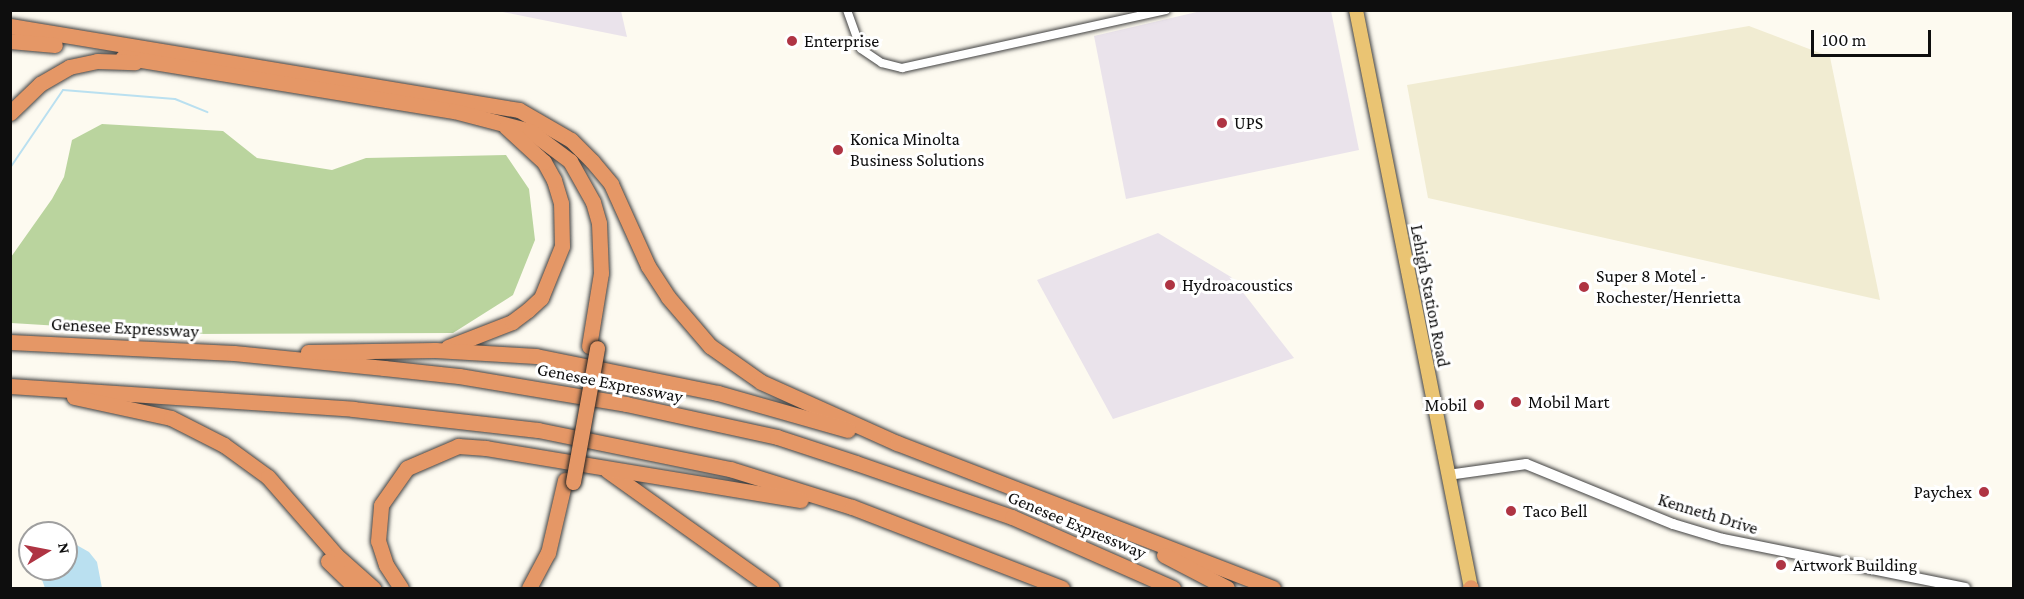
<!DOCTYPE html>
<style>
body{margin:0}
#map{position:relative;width:2024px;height:599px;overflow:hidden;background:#fdfaf0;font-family:"Crimson Pro",serif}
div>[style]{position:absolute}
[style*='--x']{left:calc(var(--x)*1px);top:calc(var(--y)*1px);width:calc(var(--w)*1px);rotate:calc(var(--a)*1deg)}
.industrial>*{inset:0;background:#eae3eb}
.farmland>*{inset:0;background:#f1ecd2}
.forest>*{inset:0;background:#bad49e}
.water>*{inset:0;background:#bae0f0}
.stream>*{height:2px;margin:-1px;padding:0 1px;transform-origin:1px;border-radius:1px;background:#bae0f0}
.roads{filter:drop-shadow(0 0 2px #414141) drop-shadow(0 0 2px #414141)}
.minor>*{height:8px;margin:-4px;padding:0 4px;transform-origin:4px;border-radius:4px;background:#fff}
.tertiary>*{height:10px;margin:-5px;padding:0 5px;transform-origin:5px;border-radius:5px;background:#fff}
.primary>*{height:14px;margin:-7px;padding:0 7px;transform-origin:7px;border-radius:7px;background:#eac473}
.motorway>*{height:15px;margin:-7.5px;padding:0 7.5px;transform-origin:7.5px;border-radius:7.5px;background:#e59766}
.bridges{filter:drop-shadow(0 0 2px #1f1f1f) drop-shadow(0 0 2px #1f1f1f)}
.motorway-bridge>*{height:15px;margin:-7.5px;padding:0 7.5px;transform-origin:7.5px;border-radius:7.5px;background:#e59766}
.dots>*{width:16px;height:16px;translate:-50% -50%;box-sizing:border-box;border:3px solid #fff;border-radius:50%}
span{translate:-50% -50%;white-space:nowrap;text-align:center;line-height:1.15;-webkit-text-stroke:6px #fff;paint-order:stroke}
.poi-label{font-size:18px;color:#0e0e0e}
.left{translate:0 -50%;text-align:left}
.right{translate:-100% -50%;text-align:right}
.street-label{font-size:18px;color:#0e0e0e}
.frame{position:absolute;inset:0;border:12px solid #0e0e0e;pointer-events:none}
.north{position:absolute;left:18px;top:521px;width:60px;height:60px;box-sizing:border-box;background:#fff;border:2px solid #9f9f9f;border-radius:50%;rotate:80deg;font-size:16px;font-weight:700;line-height:24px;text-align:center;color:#0e0e0e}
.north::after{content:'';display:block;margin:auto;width:21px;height:27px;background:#af3443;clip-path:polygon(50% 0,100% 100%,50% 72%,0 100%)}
.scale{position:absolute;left:1811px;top:30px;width:120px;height:27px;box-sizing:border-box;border:3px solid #0e0e0e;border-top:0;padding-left:8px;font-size:18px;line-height:21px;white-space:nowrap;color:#0e0e0e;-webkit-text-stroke:4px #fff;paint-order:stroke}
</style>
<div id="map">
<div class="industrial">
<i style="clip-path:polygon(498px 11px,621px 11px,627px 37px)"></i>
<i style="clip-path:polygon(1201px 11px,1331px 11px,1359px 150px,1126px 199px,1094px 36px)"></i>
<i style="clip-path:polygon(1158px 233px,1231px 277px,1294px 358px,1113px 419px,1037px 280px)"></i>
</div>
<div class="farmland">
<i style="clip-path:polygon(1749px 26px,1830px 57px,1880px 300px,1428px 198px,1407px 85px)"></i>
</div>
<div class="forest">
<i style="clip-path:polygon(102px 124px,223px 131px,257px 158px,332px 170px,366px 158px,506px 155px,529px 189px,535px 240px,513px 295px,453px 333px,191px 334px,11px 323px,11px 257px,52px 199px,64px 177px,72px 140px)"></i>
</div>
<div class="water">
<i style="clip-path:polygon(66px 539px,89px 552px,97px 562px,102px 588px,45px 588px,38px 569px,66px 569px)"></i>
</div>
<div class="stream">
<i style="--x:10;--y:168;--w:94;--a:-55.8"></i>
<i style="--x:63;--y:90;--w:112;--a:4.6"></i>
<i style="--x:175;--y:99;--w:35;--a:22"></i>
</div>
<div class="roads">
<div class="minor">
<i style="--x:847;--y:10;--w:41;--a:70.3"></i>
<i style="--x:861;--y:49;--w:25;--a:34"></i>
<i style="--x:882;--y:63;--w:21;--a:14"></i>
<i style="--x:902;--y:68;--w:270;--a:-12.4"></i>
</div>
<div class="tertiary">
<i style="--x:1448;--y:475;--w:79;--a:-8"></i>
<i style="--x:1526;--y:464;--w:159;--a:22.2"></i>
<i style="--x:1673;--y:524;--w:52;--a:16.7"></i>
<i style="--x:1723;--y:539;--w:247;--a:11.4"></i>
</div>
<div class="primary">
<i style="--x:1356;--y:10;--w:589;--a:78.75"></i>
</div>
<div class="motorway">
<i style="--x:10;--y:26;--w:516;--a:9.37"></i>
<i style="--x:519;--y:110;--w:60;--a:30"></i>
<i style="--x:571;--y:140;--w:30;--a:45"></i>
<i style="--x:592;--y:161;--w:30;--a:50"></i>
<i style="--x:611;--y:184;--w:90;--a:65.7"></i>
<i style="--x:648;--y:266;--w:37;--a:57"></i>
<i style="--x:668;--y:297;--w:65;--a:49.4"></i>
<i style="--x:710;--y:346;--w:62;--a:35.2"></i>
<i style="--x:761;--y:382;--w:149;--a:24.2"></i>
<i style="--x:897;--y:443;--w:403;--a:21.1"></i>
<i style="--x:10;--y:41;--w:45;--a:5.1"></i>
<i style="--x:123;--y:57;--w:335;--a:9.3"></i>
<i style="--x:454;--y:111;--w:79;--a:14.7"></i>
<i style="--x:530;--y:131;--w:50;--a:36.9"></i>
<i style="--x:570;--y:161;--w:47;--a:60.7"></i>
<i style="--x:593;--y:202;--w:22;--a:74"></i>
<i style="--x:599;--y:223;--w:50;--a:87.7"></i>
<i style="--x:601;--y:273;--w:74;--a:99.3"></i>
<i style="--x:10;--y:113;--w:42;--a:-44"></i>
<i style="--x:40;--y:84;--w:34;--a:-30"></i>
<i style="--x:69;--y:67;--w:29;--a:-12"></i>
<i style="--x:97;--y:61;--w:38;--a:2"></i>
<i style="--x:10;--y:342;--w:224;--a:2.8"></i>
<i style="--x:234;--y:353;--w:151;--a:5.7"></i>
<i style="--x:384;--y:368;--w:75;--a:6.1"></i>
<i style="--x:459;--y:376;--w:169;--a:9.5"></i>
<i style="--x:626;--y:404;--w:155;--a:12.3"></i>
<i style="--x:777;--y:437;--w:83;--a:18.2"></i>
<i style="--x:856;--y:463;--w:165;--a:19.1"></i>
<i style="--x:1012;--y:517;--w:176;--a:23.8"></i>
<i style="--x:448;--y:347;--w:69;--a:-21.3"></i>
<i style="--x:512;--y:322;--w:20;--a:-37"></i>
<i style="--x:528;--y:310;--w:18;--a:-43"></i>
<i style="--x:541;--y:298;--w:56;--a:-68"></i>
<i style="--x:562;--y:246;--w:43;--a:-91.3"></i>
<i style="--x:561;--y:203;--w:24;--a:-107"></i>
<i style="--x:554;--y:180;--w:21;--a:-119"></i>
<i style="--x:544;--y:162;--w:52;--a:-137.4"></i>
<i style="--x:308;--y:352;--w:127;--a:-0.9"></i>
<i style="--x:435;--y:350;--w:101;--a:3.4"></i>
<i style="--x:536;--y:356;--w:186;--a:11.5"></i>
<i style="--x:718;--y:393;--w:135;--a:15.9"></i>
<i style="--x:10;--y:386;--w:344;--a:3.8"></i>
<i style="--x:353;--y:409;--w:186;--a:6.5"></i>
<i style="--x:538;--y:430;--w:196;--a:11.5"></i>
<i style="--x:730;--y:469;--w:128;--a:17.3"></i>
<i style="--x:852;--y:507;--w:225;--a:21.1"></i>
<i style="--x:74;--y:397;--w:99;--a:12.2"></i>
<i style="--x:171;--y:418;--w:59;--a:27"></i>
<i style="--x:224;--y:445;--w:54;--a:36"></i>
<i style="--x:268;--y:477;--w:103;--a:48.9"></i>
<i style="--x:336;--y:555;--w:50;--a:41.7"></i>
<i style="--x:608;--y:471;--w:201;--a:35.5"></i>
<i style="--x:1164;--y:555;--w:71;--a:27.6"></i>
<i style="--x:328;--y:561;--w:39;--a:44"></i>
<i style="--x:401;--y:588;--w:27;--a:-123"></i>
<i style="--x:386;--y:565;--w:25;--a:-108"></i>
<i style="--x:378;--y:541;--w:36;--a:-85"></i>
<i style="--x:381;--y:505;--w:45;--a:-54.9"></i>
<i style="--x:407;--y:468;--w:56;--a:-23.3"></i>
<i style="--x:458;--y:446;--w:28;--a:4"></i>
<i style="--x:486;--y:448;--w:319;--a:9.4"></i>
<i style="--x:529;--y:588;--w:40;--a:-62"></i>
<i style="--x:548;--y:553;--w:75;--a:-76.9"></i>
<i style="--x:1470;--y:588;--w:1;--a:-45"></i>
</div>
</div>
<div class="bridges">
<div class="motorway-bridge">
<i style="--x:573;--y:482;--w:136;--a:-79.8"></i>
</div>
</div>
<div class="dots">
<i style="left:792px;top:41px;background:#af3443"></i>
<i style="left:1222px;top:123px;background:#af3443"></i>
<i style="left:838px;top:150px;background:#af3443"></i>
<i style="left:1170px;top:285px;background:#af3443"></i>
<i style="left:1584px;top:287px;background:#af3443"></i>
<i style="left:1516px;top:402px;background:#af3443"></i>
<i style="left:1479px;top:405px;background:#af3443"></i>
<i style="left:1984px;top:492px;background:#af3443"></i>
<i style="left:1511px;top:511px;background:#af3443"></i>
<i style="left:1781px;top:565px;background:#af3443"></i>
</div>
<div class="poi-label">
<span class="left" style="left:804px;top:41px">Enterprise</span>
<span class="left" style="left:1234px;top:123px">UPS</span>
<span class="left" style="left:850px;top:150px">Konica Minolta<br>Business Solutions</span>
<span class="left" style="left:1596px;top:287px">Super 8 Motel -<br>Rochester/Henrietta</span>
<span class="left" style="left:1182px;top:285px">Hydroacoustics</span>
<span class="left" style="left:1528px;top:402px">Mobil Mart</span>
<span class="right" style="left:1467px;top:405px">Mobil</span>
<span class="right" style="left:1972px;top:492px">Paychex</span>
<span class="left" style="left:1523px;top:511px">Taco Bell</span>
<span class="left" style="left:1793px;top:565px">Artwork Building</span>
</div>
<div class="street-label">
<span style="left:1430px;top:296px;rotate:79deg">Lehigh Station Road</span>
<span style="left:125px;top:328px;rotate:3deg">Genesee Expressway</span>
<span style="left:610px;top:383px;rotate:11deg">Genesee Expressway</span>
<span style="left:1708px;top:514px;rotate:17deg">Kenneth Drive</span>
<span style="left:1077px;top:525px;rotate:23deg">Genesee Expressway</span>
</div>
<div class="frame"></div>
<div class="north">N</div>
<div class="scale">100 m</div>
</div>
